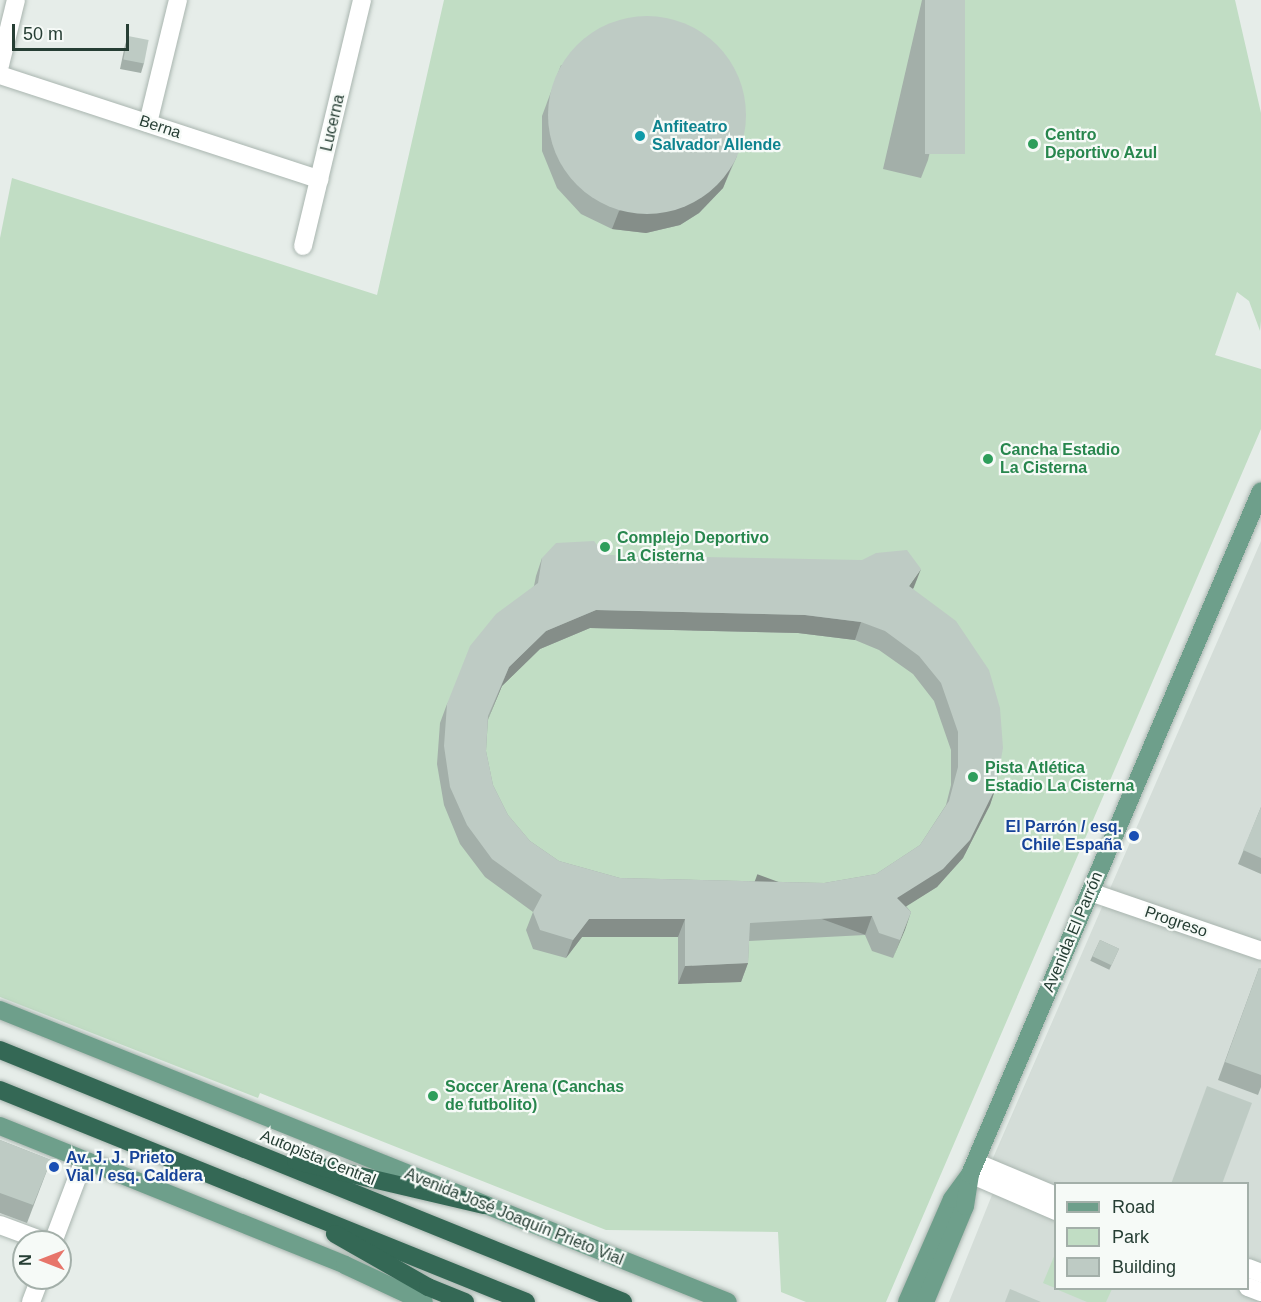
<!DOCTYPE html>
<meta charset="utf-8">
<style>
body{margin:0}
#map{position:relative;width:1261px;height:1302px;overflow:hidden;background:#e6ede9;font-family:Helvetica,sans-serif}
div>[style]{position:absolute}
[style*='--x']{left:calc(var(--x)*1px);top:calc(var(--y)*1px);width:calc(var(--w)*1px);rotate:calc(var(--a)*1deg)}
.built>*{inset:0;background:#d4ddd8}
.green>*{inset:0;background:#c1ddc4}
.roads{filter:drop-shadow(0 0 2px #a9b5af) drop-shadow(0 0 2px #a9b5af)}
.minor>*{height:18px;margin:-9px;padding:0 9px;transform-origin:9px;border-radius:9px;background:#fff}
.major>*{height:18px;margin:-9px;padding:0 9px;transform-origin:9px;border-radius:9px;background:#6e9f8b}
.highway>*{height:18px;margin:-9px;padding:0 9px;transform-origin:9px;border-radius:9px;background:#346855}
.wall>*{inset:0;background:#a3afa9;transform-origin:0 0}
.shaded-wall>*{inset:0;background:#858e89;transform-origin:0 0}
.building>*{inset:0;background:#becbc4;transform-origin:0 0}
.round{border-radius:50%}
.dots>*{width:16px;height:16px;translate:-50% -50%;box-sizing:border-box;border:3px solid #f6faf7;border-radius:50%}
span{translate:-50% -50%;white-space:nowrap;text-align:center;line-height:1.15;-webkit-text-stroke:4.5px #f6faf7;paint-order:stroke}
.street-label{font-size:16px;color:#263e34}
.culture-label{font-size:16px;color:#0d838f;font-weight:700}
.left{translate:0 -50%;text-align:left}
.leisure-label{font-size:16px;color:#27864d;font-weight:700}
.transit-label{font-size:16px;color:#164399;font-weight:700}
.right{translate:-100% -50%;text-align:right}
.legend{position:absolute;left:1054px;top:1182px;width:195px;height:108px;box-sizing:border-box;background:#f6faf7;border:2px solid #a3afa9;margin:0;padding:8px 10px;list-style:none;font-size:18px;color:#263e34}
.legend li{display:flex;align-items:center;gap:12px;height:30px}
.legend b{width:30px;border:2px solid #a3afa9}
.north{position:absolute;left:12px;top:1230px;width:60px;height:60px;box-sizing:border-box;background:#f6faf7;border:2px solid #a3afa9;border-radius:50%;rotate:270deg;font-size:16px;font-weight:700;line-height:24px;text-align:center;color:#263e34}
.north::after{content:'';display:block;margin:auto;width:21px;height:27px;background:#e7756a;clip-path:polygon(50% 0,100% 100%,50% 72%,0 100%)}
.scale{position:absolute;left:12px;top:24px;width:117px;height:27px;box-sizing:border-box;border:3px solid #263e34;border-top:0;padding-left:8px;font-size:18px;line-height:21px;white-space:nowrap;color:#263e34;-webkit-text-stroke:4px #f6faf7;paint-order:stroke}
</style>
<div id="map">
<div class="built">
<i style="clip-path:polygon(evenodd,1261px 541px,1261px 1302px,949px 1302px,992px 1195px,993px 1158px,1261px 541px,1056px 1184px,1248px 1184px,1248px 1288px,1056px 1288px,1056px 1184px)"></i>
</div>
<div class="green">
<i style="clip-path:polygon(444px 0,1235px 0,1261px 113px,1261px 321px,1260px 331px,1249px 301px,1237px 292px,1215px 355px,1261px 369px,1261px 429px,886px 1302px,806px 1302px,781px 1292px,778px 1232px,606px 1230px,260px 1093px,258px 1098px,0 997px,0 238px,12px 178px,377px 295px)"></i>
<i style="clip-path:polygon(1055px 1254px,1055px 1288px,1043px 1283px)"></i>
<i style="clip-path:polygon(1056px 1289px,1112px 1289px,1106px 1302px,1087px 1302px)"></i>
</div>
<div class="roads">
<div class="minor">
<i style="--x:0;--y:65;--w:67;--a:-76.2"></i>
<i style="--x:0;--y:75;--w:336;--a:18.1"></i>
<i style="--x:148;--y:123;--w:127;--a:-76.3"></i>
<i style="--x:303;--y:246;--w:253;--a:-76.5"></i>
<i style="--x:1090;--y:892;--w:181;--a:19"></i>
<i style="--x:975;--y:1162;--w:88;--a:22.8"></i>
<i style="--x:970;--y:1174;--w:94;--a:23.3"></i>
<i style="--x:0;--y:1225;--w:49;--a:20.3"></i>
<i style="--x:53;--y:1242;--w:88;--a:-69.3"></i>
<i style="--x:1248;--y:1268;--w:14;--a:21"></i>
<i style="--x:1248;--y:1287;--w:14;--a:21"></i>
<i style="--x:31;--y:1302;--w:26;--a:-69"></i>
</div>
<div class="major">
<i style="--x:0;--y:1010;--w:784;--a:21.86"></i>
<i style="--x:0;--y:1126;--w:372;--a:21.9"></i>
<i style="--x:345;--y:1265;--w:87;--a:25.1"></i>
<i style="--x:907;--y:1302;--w:112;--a:-66.4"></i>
<i style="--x:952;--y:1199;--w:31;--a:-54"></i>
<i style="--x:925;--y:1302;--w:104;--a:-67.4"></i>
<i style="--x:965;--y:1206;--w:32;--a:-81"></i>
<i style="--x:970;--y:1174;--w:742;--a:-66.92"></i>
</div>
<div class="highway">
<i style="--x:0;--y:1050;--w:672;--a:22.02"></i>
<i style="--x:0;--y:1090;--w:567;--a:21.95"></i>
<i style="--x:296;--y:1161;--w:193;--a:13.2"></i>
<i style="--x:335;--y:1234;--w:107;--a:29.7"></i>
<i style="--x:428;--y:1287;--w:40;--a:22"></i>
</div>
</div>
<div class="wall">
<i style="clip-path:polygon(922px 0,965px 0,928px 160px,921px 178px,883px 169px)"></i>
<i style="clip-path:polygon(128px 36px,144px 63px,141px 73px,120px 69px,125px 45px)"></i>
<i style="clip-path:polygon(561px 65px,737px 156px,723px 188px,699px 213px,680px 225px,646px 233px,612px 229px,581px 214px,557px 188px,542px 151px,542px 116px)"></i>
<i style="clip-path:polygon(evenodd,605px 555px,914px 587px,913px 589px,996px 787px,990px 805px,963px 858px,937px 887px,906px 906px,911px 912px,893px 958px,872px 951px,865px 935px,749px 941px,748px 963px,741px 982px,678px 984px,678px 937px,582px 937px,566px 958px,533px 949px,526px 930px,533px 912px,485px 877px,460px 844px,444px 805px,437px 764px,440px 723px,447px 704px,534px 586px,536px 576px,542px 558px,605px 555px,590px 628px,798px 633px,855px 640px,879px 650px,913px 674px,934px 701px,951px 750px,951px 785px,946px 805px,920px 845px,876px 874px,824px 883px,620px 878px,559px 861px,530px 841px,508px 815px,493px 785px,486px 751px,488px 719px,502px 686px,540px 649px,590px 628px)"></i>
<i style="clip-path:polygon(1261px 807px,1261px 874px,1238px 864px)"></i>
<i style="left:1100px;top:940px;width:21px;height:23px;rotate:25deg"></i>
<i style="clip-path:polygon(1259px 968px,1261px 968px,1261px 1087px,1258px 1095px,1218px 1080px)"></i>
<i style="clip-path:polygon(0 1140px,51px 1160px,27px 1223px,0 1213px)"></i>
</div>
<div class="shaded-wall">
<i style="clip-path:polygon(743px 138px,723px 188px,699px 213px,680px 225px,646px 233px,612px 229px,619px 211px)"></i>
<i style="clip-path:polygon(921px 569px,914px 587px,902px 604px,909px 586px)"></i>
<i style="clip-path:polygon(596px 610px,805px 615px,861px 622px,855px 640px,798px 633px,590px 628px,540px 649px,502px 686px,482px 734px,509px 667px,546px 631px)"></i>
<i style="clip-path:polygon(996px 787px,990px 805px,963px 858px,937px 887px,891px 916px,897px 898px)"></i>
<i style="clip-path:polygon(911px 912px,905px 930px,893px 958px,900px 940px)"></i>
<i style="left:872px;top:916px;width:20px;height:122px;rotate:110deg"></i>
<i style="clip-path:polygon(589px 919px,685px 919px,678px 937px,582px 937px,566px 958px,573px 940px)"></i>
<i style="clip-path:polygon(748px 963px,741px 982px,678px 984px,685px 966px)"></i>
</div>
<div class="building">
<i style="left:925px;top:0;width:40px;height:154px"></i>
<i class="round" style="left:548px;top:16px;width:198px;height:198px"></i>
<i style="left:128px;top:36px;width:21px;height:24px;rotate:11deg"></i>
<i style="clip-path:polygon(evenodd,594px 541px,605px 555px,862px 560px,876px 553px,907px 550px,921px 569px,909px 586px,956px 621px,989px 670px,1000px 708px,1003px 748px,996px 787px,970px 840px,943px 869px,897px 898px,911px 912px,900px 940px,879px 933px,872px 916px,750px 923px,748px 963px,685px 966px,685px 919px,589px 919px,573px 940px,540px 930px,533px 912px,542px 895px,492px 859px,467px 825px,450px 787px,444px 746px,447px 704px,470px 646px,496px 614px,538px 583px,542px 558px,556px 543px,594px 541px,596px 610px,805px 615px,861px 622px,885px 631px,919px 656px,941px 683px,958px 732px,958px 767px,949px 801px,920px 845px,876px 874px,824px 883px,620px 878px,559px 861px,530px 841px,508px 815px,493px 785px,486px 751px,488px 716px,509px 667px,546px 631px,596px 610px)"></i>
<i style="clip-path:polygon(1261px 807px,1261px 858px,1243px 850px)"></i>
<i style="left:1100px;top:940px;width:21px;height:18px;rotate:25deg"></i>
<i style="clip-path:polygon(1259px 968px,1261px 968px,1261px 1075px,1225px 1062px)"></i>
<i style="clip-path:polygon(1207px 1086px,1252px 1103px,1222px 1184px,1171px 1184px)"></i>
<i style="clip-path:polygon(0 1140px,51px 1160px,33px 1205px,0 1193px)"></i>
<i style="clip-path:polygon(1010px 1289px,1041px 1302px,1005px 1302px)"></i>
</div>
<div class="dots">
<i style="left:640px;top:136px;background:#0f9aa8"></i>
<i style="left:1033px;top:144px;background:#2e9e5b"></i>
<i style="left:988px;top:459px;background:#2e9e5b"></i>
<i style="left:605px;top:547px;background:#2e9e5b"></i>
<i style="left:973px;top:777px;background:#2e9e5b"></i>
<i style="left:1134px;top:836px;background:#1a4fb4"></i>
<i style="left:433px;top:1096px;background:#2e9e5b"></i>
<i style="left:54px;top:1167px;background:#1a4fb4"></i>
</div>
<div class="street-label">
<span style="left:333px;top:123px;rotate:-77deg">Lucerna</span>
<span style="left:160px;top:127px;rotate:18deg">Berna</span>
<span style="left:1176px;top:922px;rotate:19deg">Progreso</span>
<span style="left:1073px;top:932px;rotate:-67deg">Avenida El Parrón</span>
<span style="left:318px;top:1158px;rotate:22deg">Autopista Central</span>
<span style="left:514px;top:1217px;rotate:22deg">Avenida José Joaquín Prieto Vial</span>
</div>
<div class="culture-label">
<span class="left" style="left:652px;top:136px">Anfiteatro<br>Salvador Allende</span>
</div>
<div class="leisure-label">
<span class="left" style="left:1045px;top:144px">Centro<br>Deportivo Azul</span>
<span class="left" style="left:1000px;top:459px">Cancha Estadio<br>La Cisterna</span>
<span class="left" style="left:617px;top:547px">Complejo Deportivo<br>La Cisterna</span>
<span class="left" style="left:985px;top:777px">Pista Atlética<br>Estadio La Cisterna</span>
<span class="left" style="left:445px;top:1096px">Soccer Arena (Canchas<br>de futbolito)</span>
</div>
<div class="transit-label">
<span class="right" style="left:1122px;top:836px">El Parrón / esq.<br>Chile España</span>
<span class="left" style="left:66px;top:1167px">Av. J. J. Prieto<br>Vial / esq. Caldera</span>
</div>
<ul class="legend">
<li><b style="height:8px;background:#6e9f8b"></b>Road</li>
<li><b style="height:16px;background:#c1ddc4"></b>Park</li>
<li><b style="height:16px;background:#becbc4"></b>Building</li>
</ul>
<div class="north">N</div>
<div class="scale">50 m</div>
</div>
